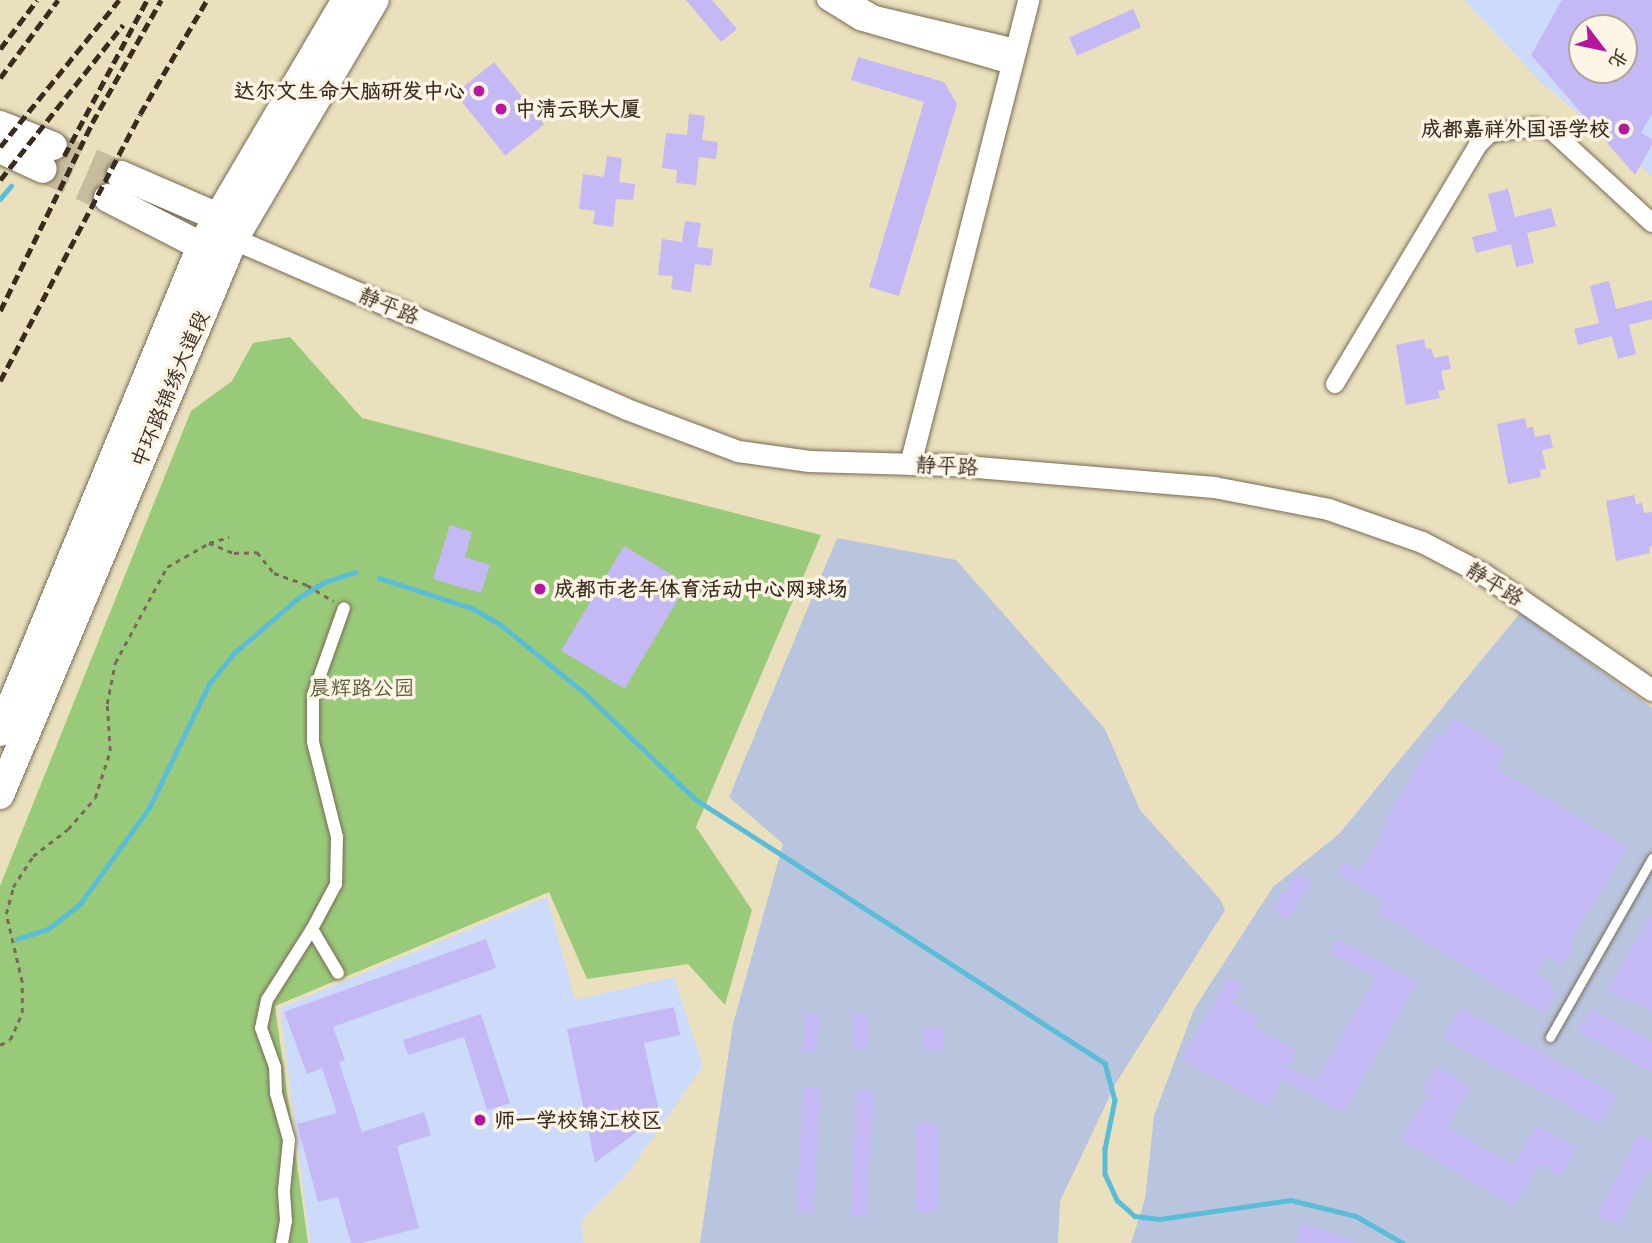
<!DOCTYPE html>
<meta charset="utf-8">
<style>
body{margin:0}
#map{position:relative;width:1652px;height:1243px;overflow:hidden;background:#eae0bd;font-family:"Patrick Hand","LXGW WenKai TC",sans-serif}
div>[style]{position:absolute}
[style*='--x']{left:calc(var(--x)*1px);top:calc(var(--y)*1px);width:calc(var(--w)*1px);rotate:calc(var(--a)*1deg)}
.built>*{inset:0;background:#cddbfa}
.industrial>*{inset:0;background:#b9c5de}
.green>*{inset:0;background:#99ca79}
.stream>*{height:4.5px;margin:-2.25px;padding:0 2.25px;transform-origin:2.25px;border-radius:2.25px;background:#5abdd8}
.building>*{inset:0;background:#c4b9f4;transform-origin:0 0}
.primary-tunnel>*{height:28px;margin-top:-14px;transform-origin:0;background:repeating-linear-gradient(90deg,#c7bc9d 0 28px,transparent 0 42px)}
.path>*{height:2.5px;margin-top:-1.25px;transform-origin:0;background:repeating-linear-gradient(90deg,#786a56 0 5px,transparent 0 10px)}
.roads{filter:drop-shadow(0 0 2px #786a56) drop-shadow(0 0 2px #786a56)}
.service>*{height:9px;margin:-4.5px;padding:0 4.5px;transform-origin:4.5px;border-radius:4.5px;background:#fff}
.pedestrian>*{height:12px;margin:-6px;padding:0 6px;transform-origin:6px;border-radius:6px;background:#fff}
.minor>*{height:18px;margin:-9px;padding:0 9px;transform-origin:9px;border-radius:9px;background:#fff}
.tertiary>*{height:21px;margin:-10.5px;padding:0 10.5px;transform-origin:10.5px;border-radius:10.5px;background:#fff}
.primary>*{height:28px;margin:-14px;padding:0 14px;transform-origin:14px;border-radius:14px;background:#fff}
.rail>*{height:4.5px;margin-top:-2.25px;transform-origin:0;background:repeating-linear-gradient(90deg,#3b2a1e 0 10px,transparent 0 15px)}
.dots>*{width:19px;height:19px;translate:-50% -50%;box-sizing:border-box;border:4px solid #fcf5e5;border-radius:50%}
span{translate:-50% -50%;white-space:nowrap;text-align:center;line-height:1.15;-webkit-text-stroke:7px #fcf5e5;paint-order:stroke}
.poi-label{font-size:21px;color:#3b2a1e;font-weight:700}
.right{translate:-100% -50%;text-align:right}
.left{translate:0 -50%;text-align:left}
.street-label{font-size:21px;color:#3b2a1e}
.park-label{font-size:21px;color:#575a39}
.north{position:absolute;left:1568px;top:14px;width:70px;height:70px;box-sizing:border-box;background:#fcf5e5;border:2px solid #afa495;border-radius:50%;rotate:122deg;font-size:19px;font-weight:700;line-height:28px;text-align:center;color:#3b2a1e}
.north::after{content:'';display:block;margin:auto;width:24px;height:32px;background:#b5179e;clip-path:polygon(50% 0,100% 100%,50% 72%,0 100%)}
</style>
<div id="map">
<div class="built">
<i style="clip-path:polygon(evenodd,1464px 0,1652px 0,1652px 176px,1541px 82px,1464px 0,1582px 28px,1624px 28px,1624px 70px,1582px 70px,1582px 28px)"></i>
<i style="clip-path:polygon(547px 897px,575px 1000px,674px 977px,703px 1066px,628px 1173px,582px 1220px,583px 1243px,310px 1243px,280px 1008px)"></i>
</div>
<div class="industrial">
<i style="clip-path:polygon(837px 538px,956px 560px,1105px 729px,1140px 810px,1220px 899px,1225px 910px,1116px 1083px,1060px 1201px,1058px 1243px,700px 1243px,733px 1024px,783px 844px,729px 797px)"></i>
<i style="clip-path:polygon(1520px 613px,1652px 708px,1652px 1243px,1131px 1243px,1145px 1199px,1154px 1116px,1194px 1009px,1273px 887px,1339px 834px)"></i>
</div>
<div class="green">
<i style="clip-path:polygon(290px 337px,362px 418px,821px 535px,696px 827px,752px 910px,725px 1005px,688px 964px,587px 979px,549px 892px,275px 1006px,308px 1243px,0 1243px,0 886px,191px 411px,232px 381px,253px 343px)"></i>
</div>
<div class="stream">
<i style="--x:0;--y:199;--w:17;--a:-50"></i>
<i style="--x:379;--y:578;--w:98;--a:17.9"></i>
<i style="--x:472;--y:608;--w:32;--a:30"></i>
<i style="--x:500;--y:624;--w:112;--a:39.2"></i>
<i style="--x:587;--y:695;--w:150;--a:43.9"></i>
<i style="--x:695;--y:799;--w:488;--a:32.8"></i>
<i style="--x:1105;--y:1063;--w:38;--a:75"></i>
<i style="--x:1115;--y:1100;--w:50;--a:101.5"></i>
<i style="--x:1105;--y:1149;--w:25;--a:90"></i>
<i style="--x:1105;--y:1174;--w:29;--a:65"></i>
<i style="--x:1117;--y:1200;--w:24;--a:42"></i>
<i style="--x:1135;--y:1216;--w:24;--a:7"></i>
<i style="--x:1159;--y:1219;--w:133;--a:-8.2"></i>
<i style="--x:1291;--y:1200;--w:67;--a:13.8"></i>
<i style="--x:1356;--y:1216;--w:54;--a:29.9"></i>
<i style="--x:17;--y:939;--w:33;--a:-18"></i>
<i style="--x:48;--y:929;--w:41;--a:-38"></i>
<i style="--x:80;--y:904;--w:118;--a:-54.3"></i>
<i style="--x:149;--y:808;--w:138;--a:-64.2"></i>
<i style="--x:209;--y:684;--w:38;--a:-51"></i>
<i style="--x:233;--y:654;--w:86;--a:-40.7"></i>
<i style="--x:298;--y:598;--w:31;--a:-31"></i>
<i style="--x:325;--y:582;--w:32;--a:-18"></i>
</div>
<div class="building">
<i style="clip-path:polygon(686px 0,712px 0,737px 29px,721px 42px)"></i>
<i style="clip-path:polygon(evenodd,1562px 0,1652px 0,1652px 114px,1641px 133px,1652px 139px,1652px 145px,1635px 175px,1531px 55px,1562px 0,1582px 28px,1624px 28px,1624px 70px,1582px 70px,1582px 28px)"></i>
<i style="left:1133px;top:9px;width:20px;height:70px;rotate:66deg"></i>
<i style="clip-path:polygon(858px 57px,944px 82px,957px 104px,899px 296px,869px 287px,924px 102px,851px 80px)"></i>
<i style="left:494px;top:62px;width:80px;height:50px;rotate:51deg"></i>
<i style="clip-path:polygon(689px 114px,705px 116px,702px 140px,718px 142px,716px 159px,699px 157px,696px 185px,676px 183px,677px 170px,662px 168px,666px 133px,687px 135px)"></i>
<i style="clip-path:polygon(607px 156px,622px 158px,619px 182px,635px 184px,633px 200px,616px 199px,613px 227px,593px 224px,595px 211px,579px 209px,583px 174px,604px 177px)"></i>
<i style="clip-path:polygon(1508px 189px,1515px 217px,1551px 208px,1556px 226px,1527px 233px,1534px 263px,1516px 267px,1511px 244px,1476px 253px,1472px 237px,1497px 231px,1488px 194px)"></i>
<i style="clip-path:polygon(685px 221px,701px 223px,697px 247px,713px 249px,711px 266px,695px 264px,691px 292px,671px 289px,673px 276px,658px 275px,662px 239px,682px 242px)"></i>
<i style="clip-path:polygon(1609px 281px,1616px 309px,1652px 300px,1652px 319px,1629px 325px,1636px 354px,1618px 359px,1612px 336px,1578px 345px,1574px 329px,1599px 323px,1590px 286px)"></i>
<i style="clip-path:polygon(1424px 339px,1426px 349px,1431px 348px,1434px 358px,1448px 355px,1451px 369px,1441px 371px,1445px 390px,1438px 391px,1440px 398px,1406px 405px,1396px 345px)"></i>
<i style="clip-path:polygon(1525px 418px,1527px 428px,1533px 427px,1535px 437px,1550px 434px,1553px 448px,1542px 450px,1546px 469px,1540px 470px,1541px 477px,1508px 484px,1497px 424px)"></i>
<i style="clip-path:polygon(1634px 495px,1636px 504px,1642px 503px,1644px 513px,1652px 512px,1652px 546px,1649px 547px,1650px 553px,1616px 561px,1606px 501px)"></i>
<i style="clip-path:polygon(450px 525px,472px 532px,465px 557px,490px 565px,481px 593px,433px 579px)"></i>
<i style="left:624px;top:546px;width:74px;height:122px;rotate:31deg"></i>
<i style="clip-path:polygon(1454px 719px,1506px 750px,1496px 768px,1628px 848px,1569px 944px,1574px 947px,1563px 965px,1547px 956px,1537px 974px,1553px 984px,1550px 988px,1557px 993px,1544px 1014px,1377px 912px,1384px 901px,1337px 873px,1344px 862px,1360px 872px,1389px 822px,1385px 820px,1438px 733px,1444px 736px)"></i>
<i style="left:1297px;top:873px;width:18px;height:44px;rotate:34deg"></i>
<i style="clip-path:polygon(1652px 913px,1652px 1011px,1607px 991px)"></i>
<i style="clip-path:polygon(486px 939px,496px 968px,333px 1027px,345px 1060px,339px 1062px,362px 1132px,424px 1112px,431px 1135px,397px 1146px,419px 1228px,362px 1243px,351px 1243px,338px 1197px,318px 1202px,297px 1124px,337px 1113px,322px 1068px,307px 1074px,284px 1012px)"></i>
<i style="clip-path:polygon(1338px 939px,1417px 983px,1344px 1113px,1283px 1079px,1268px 1107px,1182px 1059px,1229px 977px,1243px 985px,1232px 1003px,1259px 1018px,1254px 1027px,1297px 1051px,1288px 1067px,1316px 1082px,1375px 978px,1331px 953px)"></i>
<i style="clip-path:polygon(674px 1007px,680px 1035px,644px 1043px,660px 1115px,595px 1163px,567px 1029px)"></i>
<i style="left:1460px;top:1008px;width:179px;height:34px;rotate:29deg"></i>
<i style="clip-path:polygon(1592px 1008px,1652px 1042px,1652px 1072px,1577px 1031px)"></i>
<i style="left:805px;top:1013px;width:15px;height:38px;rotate:4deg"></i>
<i style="left:854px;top:1013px;width:13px;height:37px"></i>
<i style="clip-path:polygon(481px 1014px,510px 1103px,487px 1110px,464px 1037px,408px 1055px,403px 1040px)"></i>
<i style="left:924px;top:1027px;width:20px;height:23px;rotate:3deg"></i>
<i style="clip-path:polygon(1437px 1066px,1471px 1088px,1447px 1127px,1514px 1166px,1537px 1125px,1577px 1147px,1561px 1176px,1539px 1164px,1515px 1206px,1401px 1140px,1429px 1093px,1422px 1089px)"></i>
<i style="left:803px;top:1087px;width:17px;height:127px;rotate:3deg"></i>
<i style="left:857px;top:1089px;width:17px;height:127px;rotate:3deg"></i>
<i style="left:915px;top:1123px;width:23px;height:89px"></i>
<i style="clip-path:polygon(1639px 1134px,1652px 1141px,1652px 1173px,1647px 1171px,1619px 1226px,1597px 1215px)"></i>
<i style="clip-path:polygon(1301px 1223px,1353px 1241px,1353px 1243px,1295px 1243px)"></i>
</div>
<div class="primary-tunnel">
<i style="--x:53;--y:146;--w:74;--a:23.1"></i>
<i style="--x:43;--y:169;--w:71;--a:24"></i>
</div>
<div class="path">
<i style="--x:209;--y:543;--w:27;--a:22"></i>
<i style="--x:234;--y:553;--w:23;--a:-2"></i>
<i style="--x:257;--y:552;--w:27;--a:51"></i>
<i style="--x:274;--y:573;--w:35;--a:20"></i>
<i style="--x:307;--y:585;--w:31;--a:31"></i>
<i style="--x:0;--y:1045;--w:11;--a:-27"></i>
<i style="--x:10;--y:1040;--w:30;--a:-66"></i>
<i style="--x:22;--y:1013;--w:31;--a:-90"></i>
<i style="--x:22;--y:982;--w:70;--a:-103.2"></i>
<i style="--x:6;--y:914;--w:28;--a:-75"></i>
<i style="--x:13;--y:887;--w:37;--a:-57"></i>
<i style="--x:33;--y:856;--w:44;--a:-37.6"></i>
<i style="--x:68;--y:829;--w:41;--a:-48.9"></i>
<i style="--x:95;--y:798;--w:49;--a:-72.3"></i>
<i style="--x:110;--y:751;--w:47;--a:-93.7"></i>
<i style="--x:107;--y:704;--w:42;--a:-79"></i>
<i style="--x:115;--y:663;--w:109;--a:-61.6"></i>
<i style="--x:167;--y:567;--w:48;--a:-29.7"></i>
<i style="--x:209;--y:543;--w:21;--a:-17"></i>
</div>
<div class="roads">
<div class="service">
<i style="--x:1550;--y:1037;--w:206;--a:-60.3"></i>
</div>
<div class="pedestrian">
<i style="--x:312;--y:929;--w:51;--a:59.4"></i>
<i style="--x:282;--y:1243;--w:22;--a:-80"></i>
<i style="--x:286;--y:1221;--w:31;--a:-94"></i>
<i style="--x:284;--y:1190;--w:50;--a:-84.3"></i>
<i style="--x:289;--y:1140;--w:49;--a:-105.5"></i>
<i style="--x:276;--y:1093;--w:26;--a:-92"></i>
<i style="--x:275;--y:1067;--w:41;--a:-109.7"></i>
<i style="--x:261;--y:1028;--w:29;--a:-78"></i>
<i style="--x:267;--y:1000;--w:84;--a:-57.6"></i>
<i style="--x:312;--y:929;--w:51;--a:-61.9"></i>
<i style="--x:336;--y:884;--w:47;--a:-88.8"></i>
<i style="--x:337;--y:837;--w:98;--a:-104.2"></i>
<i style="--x:313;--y:742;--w:47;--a:-90"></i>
<i style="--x:313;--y:695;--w:92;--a:-70.4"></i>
</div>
<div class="minor">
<i style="--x:826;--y:0;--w:40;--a:32"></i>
<i style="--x:860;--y:21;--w:157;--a:16.2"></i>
<i style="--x:849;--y:0;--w:30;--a:30"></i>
<i style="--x:875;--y:15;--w:145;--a:13.2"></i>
<i style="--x:1335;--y:384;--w:279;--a:-59.1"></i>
<i style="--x:1478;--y:145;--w:17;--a:-45"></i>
<i style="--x:1490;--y:133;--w:46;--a:-7.4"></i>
<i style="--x:1536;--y:127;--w:16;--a:14"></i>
<i style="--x:1552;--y:131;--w:136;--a:42.6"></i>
</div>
<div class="tertiary">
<i style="--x:234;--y:239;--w:425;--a:23.4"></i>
<i style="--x:624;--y:408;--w:122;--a:20.7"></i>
<i style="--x:738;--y:451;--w:72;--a:8"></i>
<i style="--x:809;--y:461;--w:144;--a:1.6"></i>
<i style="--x:953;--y:465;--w:262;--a:4.8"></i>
<i style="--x:1214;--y:487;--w:116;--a:10.9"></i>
<i style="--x:1328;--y:509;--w:100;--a:19.3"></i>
<i style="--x:1422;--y:542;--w:71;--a:27.6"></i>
<i style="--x:1485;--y:575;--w:203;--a:34.6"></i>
<i style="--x:910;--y:464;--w:479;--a:-75.7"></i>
</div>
<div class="primary">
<i style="--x:0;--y:125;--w:57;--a:21.6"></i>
<i style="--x:0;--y:149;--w:47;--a:24.9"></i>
<i style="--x:108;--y:198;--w:105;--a:27.3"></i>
<i style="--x:201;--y:246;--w:34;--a:-12"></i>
<i style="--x:234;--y:239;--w:27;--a:-126"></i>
<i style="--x:218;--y:217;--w:106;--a:-156.6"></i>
<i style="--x:0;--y:732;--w:526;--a:-67.53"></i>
<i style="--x:201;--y:246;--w:286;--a:-59.5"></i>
<i style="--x:0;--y:795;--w:603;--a:-67.18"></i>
<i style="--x:234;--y:239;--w:277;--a:-59.5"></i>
</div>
</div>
<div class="rail">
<i style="--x:0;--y:49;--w:61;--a:-52.9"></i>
<i style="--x:0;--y:78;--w:97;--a:-53.4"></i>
<i style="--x:0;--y:147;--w:189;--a:-51"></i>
<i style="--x:64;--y:156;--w:177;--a:-62"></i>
<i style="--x:0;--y:180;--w:198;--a:-51.6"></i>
<i style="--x:0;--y:311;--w:209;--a:-63.9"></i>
<i style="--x:92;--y:123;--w:141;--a:-60.7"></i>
<i style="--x:0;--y:381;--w:301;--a:-62.3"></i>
<i style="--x:140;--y:114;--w:132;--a:-59.6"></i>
</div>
<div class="dots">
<i style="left:479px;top:91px;background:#b5179e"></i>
<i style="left:501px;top:109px;background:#b5179e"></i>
<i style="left:1624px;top:129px;background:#b5179e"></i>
<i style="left:540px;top:589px;background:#b5179e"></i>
<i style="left:480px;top:1120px;background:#b5179e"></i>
</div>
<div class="poi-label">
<span class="right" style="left:465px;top:91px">达尔文生命大脑研发中心</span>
<span class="left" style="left:515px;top:109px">中清云联大厦</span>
<span class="right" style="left:1610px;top:129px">成都嘉祥外国语学校</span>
<span class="left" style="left:554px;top:589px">成都市老年体育活动中心网球场</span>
<span class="left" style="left:494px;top:1120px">师一学校锦江校区</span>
</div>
<div class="street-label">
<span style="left:389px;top:306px;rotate:23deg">静平路</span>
<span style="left:170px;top:389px;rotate:-67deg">中环路锦绣大道段</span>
<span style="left:947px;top:466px;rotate:3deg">静平路</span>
<span style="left:1495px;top:584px;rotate:32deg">静平路</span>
</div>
<div class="park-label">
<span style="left:362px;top:688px">晨辉路公园</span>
</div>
<div class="north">北</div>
</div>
